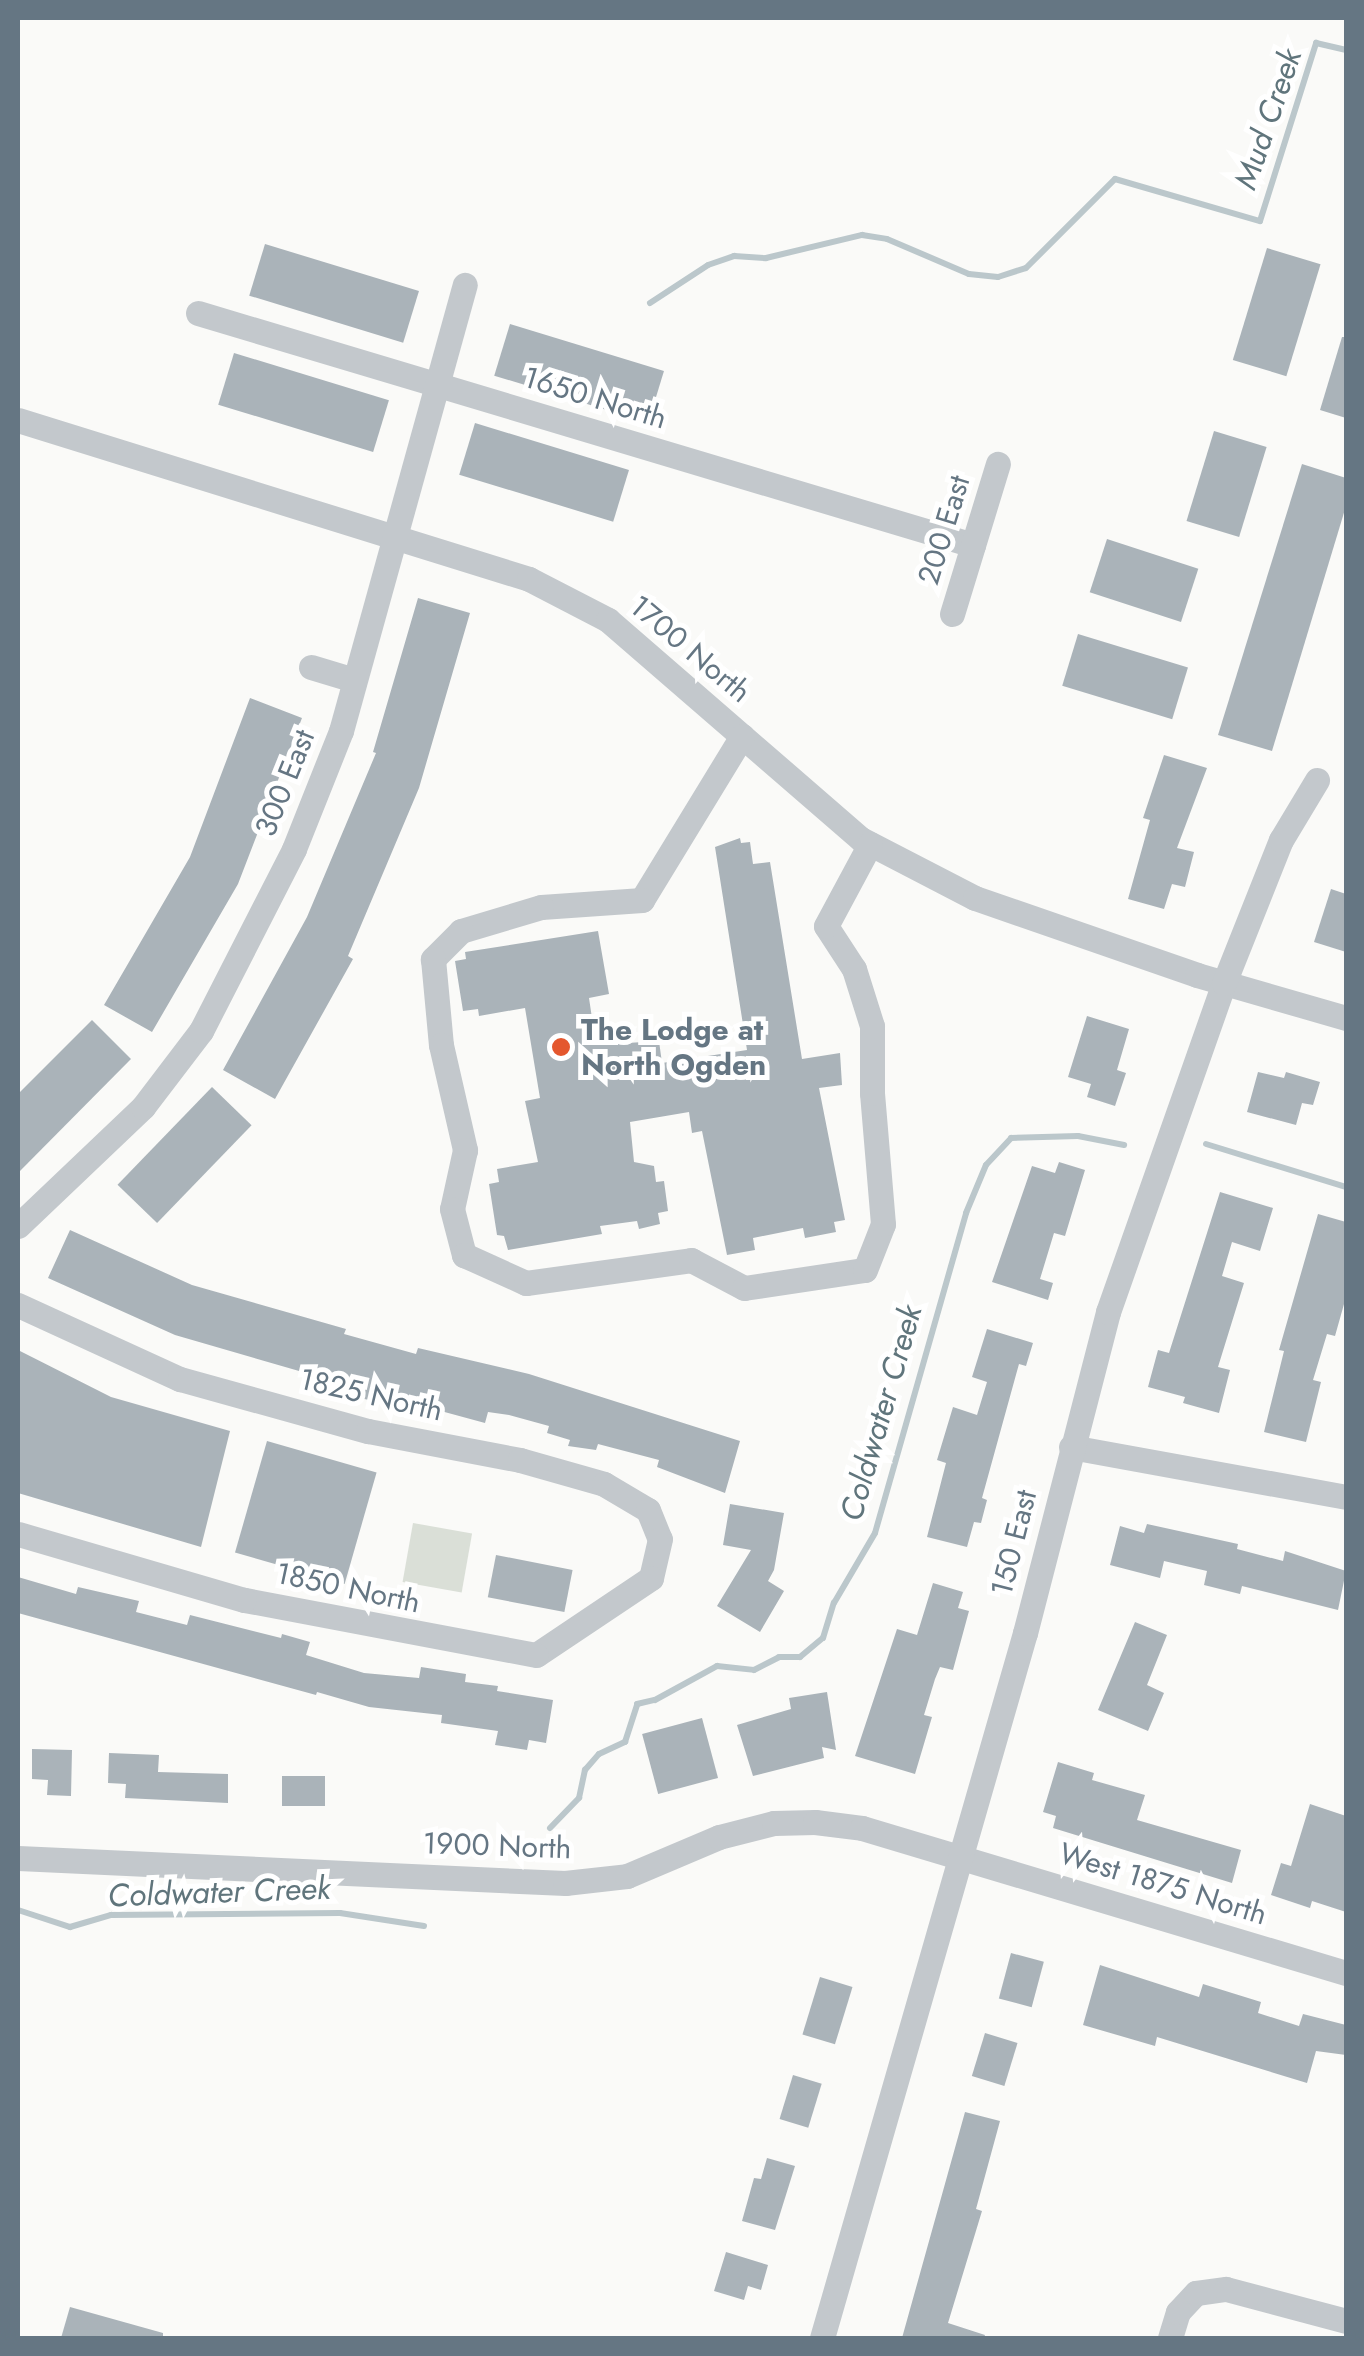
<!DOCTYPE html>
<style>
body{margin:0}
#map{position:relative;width:1364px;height:2356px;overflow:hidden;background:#fafaf8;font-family:Jost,sans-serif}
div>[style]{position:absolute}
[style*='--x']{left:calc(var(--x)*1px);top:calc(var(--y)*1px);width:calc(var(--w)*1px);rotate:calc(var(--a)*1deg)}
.green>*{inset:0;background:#dadfd7;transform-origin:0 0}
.stream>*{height:6px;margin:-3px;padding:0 3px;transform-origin:3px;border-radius:3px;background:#bbc7cb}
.building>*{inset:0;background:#aab3b9;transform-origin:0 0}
.minor>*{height:25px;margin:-12.5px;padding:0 12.5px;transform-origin:12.5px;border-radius:12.5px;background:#c3c8cc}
.dots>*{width:28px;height:28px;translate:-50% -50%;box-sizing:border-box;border:5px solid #fff;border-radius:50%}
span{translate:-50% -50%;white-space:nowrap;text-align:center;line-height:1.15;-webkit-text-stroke:10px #fff;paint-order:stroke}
.street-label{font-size:30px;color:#657683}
.poi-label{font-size:30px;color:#657683;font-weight:700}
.left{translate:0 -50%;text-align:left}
.water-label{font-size:32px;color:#60757c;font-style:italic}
.frame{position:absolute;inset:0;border:20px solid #657683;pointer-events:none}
</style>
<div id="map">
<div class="green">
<i style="left:413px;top:1523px;width:60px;height:60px;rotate:10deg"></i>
</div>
<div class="stream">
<i style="--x:650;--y:303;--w:69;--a:-33.2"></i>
<i style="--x:708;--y:265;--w:28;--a:-19"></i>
<i style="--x:734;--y:256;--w:32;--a:4"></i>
<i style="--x:766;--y:258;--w:99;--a:-13.5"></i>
<i style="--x:862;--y:235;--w:25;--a:9"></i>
<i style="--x:887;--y:239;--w:89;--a:23.1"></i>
<i style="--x:969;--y:274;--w:29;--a:6"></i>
<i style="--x:998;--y:277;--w:29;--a:-18"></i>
<i style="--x:1026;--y:268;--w:126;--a:-45"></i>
<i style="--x:1115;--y:179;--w:151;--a:16.2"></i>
<i style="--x:1260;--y:221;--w:187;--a:-72.5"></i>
<i style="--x:1316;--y:43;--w:31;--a:13"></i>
<i style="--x:1206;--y:1144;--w:146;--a:17.1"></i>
<i style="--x:550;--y:1828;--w:42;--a:-46"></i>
<i style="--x:579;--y:1798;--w:29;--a:-78"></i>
<i style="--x:585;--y:1770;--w:21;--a:-49"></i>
<i style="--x:599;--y:1754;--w:29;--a:-25"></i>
<i style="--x:625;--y:1742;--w:40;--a:-72"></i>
<i style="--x:637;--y:1704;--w:18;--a:-13"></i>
<i style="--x:655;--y:1700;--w:71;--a:-28.7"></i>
<i style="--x:717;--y:1666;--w:37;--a:6"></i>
<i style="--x:754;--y:1670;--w:28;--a:-27"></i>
<i style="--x:779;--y:1657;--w:21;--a:0"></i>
<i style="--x:800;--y:1657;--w:30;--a:-40"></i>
<i style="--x:823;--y:1638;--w:37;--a:-73"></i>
<i style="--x:834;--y:1603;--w:81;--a:-59.6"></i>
<i style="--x:875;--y:1533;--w:333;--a:-74.1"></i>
<i style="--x:966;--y:1213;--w:52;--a:-67.4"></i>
<i style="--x:986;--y:1165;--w:37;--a:-47"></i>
<i style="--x:1011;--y:1138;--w:67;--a:-1.7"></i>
<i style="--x:1078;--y:1136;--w:47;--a:11.1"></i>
<i style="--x:18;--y:1910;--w:55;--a:18.1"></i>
<i style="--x:70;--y:1927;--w:43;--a:-16.3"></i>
<i style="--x:111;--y:1915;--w:229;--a:-0.5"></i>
<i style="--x:340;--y:1913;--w:85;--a:8.8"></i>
</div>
<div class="building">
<i style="left:265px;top:244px;width:161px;height:54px;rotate:17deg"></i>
<i style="left:1267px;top:248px;width:56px;height:117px;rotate:17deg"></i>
<i style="left:510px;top:324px;width:161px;height:54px;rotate:17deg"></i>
<i style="clip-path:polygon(1342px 337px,1346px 337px,1346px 418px,1320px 410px)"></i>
<i style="left:234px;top:353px;width:162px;height:54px;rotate:17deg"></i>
<i style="left:475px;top:423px;width:161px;height:54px;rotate:17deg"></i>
<i style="left:1214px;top:431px;width:55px;height:94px;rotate:17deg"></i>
<i style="clip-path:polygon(1302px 464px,1346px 478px,1346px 506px,1272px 751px,1218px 735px)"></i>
<i style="left:1107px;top:539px;width:96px;height:56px;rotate:18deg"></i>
<i style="clip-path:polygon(418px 598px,470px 613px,419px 788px,348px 956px,353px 959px,275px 1099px,223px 1070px,307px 917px,376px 753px,373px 752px)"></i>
<i style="left:1078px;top:634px;width:115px;height:54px;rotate:17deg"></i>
<i style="clip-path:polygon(250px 698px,302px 718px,238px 884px,152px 1032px,104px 1005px,190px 857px)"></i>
<i style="clip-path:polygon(1164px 755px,1207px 768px,1177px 848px,1194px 852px,1185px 887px,1172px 884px,1164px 909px,1128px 899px,1150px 820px,1143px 818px)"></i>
<i style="clip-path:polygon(740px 838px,741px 843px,750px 842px,753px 864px,770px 862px,802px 1059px,840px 1053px,842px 1085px,819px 1088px,845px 1220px,834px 1222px,836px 1232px,805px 1238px,803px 1228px,753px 1238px,755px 1250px,727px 1255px,702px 1131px,692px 1133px,689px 1112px,630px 1122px,634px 1162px,654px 1166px,656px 1182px,664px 1181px,668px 1211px,658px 1213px,660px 1224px,639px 1229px,637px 1221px,600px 1226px,602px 1234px,508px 1250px,504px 1236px,497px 1235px,489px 1184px,499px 1182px,497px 1169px,538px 1162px,525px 1101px,540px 1098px,525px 1008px,479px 1016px,478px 1009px,463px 1011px,455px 961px,466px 959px,465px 952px,598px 931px,609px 994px,589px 998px,596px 1045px,659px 1041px,662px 1063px,747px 1050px,715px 847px)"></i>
<i style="clip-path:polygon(1331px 889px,1346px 894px,1346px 952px,1314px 942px)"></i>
<i style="clip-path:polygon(1087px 1016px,1129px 1029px,1117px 1070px,1126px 1073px,1115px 1106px,1087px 1097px,1091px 1084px,1068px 1077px)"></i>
<i style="clip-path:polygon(92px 1020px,131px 1059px,18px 1173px,18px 1094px)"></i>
<i style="clip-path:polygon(1258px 1072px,1284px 1078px,1286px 1072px,1320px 1082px,1313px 1105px,1302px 1103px,1296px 1125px,1247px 1112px)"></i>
<i style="left:212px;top:1087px;width:55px;height:136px;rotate:44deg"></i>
<i style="clip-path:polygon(1059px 1162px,1085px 1170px,1065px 1236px,1054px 1233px,1040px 1279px,1053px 1283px,1048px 1300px,992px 1282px,1032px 1166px,1055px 1173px)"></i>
<i style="clip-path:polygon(1220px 1192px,1273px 1208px,1260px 1251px,1232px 1242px,1222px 1276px,1244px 1283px,1218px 1367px,1230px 1370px,1219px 1413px,1183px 1403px,1185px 1397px,1148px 1387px,1158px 1350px,1169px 1353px)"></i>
<i style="clip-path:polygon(1318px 1214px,1346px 1222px,1346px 1297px,1335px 1336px,1327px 1334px,1313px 1380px,1321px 1382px,1306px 1442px,1264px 1432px,1284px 1351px,1279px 1350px)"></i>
<i style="clip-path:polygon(70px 1230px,192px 1285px,346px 1329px,344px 1334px,416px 1354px,418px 1348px,529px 1374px,740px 1441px,725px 1493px,657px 1467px,659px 1460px,598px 1444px,596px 1450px,568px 1446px,570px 1440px,547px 1433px,549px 1426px,509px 1415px,488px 1412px,485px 1423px,393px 1398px,391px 1404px,348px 1396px,351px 1386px,175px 1335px,48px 1278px)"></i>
<i style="clip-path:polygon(987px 1329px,1033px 1343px,1026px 1366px,1019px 1364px,982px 1498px,987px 1500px,981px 1523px,974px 1522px,967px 1547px,927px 1537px,946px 1463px,937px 1460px,953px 1407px,977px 1415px,987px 1382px,972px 1377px)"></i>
<i style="clip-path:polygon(18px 1350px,111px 1397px,230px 1431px,201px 1547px,18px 1493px)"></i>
<i style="left:267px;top:1441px;width:114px;height:116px;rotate:16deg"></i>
<i style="clip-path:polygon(730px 1504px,784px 1513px,774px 1570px,768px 1581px,784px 1591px,760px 1632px,717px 1606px,751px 1550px,723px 1545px)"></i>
<i style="clip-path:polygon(1147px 1524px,1238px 1544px,1237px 1549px,1283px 1561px,1285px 1551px,1346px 1571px,1338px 1610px,1242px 1586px,1240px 1594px,1204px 1585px,1207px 1571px,1164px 1561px,1160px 1578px,1110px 1565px,1120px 1526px,1144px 1533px)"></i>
<i style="left:496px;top:1555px;width:78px;height:43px;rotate:11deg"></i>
<i style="clip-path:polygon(18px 1577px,76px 1594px,78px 1587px,139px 1601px,136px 1612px,187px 1625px,190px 1615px,281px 1638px,282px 1634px,310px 1642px,306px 1655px,364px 1673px,419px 1678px,421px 1667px,466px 1674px,465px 1682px,498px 1686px,497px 1691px,553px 1700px,546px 1743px,529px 1740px,527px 1750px,495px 1745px,498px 1731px,441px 1723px,442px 1715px,369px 1707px,317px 1692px,316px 1695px,18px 1613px)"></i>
<i style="clip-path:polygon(933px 1583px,963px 1592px,958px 1608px,969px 1611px,953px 1670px,940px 1667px,935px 1679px,924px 1715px,932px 1717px,915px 1774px,855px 1756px,897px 1629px,917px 1635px)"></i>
<i style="clip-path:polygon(1135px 1622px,1167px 1635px,1147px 1685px,1164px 1693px,1148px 1731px,1098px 1710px)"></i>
<i style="clip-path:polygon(827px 1692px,836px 1750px,822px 1747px,824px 1758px,753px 1776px,737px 1725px,791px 1709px,789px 1698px)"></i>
<i style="left:702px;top:1718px;width:62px;height:62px;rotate:75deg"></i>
<i style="clip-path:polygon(32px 1749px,72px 1750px,71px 1796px,47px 1795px,48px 1780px,32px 1779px)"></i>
<i style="clip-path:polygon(109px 1753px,159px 1755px,158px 1772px,228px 1774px,228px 1803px,125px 1798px,126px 1784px,108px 1783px)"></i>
<i style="clip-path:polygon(1058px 1762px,1094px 1773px,1092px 1780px,1145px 1795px,1137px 1820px,1241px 1850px,1232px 1883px,1053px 1828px,1056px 1816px,1043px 1812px)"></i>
<i style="left:282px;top:1776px;width:43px;height:30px"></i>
<i style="clip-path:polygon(1310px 1804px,1346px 1816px,1346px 1912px,1312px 1901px,1310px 1908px,1271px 1895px,1281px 1863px,1291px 1866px)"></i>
<i style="left:1011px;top:1953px;width:34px;height:47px;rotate:15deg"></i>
<i style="clip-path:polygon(1100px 1965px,1199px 1997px,1203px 1984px,1261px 2002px,1258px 2013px,1299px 2026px,1303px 2014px,1346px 2025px,1346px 2055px,1316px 2051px,1307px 2083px,1157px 2037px,1155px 2046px,1083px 2025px)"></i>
<i style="left:820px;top:1977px;width:34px;height:60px;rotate:17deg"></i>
<i style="left:985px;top:2033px;width:34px;height:45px;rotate:17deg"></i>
<i style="left:793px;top:2075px;width:30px;height:46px;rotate:17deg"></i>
<i style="clip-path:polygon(965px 2112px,1000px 2121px,976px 2209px,982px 2211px,948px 2323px,985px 2335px,984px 2338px,902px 2338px)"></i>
<i style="clip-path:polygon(767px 2158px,795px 2166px,775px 2230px,742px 2221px,754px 2178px,761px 2179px)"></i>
<i style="clip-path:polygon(726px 2252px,768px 2265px,761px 2290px,748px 2286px,744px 2300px,714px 2291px)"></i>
<i style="clip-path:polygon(70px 2307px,163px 2333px,163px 2338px,61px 2338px)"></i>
</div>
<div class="minor">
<i style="--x:198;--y:313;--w:809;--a:16.67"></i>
<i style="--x:18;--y:420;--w:535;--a:17.28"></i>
<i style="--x:529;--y:579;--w:89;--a:27.4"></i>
<i style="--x:608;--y:620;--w:335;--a:40.9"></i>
<i style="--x:861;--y:839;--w:128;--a:27.4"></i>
<i style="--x:975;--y:898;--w:235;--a:19.1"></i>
<i style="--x:1197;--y:975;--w:155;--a:16.1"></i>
<i style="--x:952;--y:614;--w:157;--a:-73"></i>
<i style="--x:311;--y:667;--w:45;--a:16.8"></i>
<i style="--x:742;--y:736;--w:192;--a:121.4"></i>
<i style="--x:642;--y:900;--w:101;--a:176"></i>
<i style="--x:541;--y:907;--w:84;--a:163.3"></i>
<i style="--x:461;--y:931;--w:40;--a:135"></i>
<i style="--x:433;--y:959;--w:86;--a:84.7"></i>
<i style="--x:441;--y:1045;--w:108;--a:77.1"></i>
<i style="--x:465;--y:1150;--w:60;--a:102.4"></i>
<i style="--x:452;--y:1209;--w:48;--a:75.4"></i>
<i style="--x:464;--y:1255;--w:68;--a:24.3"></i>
<i style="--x:526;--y:1283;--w:167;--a:-7.9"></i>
<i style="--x:691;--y:1260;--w:60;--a:27.8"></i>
<i style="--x:744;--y:1288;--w:122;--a:-8.5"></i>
<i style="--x:865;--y:1270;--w:49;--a:-68.6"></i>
<i style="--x:883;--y:1224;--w:131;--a:-94.8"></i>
<i style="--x:872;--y:1093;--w:67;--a:-90"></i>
<i style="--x:872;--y:1026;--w:60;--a:-107.5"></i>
<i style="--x:854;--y:969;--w:51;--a:-123.1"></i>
<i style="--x:826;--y:926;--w:93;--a:-61.8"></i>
<i style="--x:18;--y:1226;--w:173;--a:-43.6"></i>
<i style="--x:143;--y:1107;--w:96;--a:-52.7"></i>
<i style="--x:201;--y:1031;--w:204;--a:-62.9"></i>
<i style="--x:294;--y:849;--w:127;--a:-68.3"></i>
<i style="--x:341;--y:731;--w:463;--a:-74.5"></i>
<i style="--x:18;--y:1305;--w:178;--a:24.6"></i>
<i style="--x:180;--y:1379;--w:195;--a:15.5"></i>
<i style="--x:368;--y:1431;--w:155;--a:10.8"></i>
<i style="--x:520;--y:1460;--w:87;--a:15.9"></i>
<i style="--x:604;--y:1484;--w:51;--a:30.6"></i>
<i style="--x:648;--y:1510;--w:31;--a:68"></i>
<i style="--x:660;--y:1539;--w:40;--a:103"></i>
<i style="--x:651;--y:1578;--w:138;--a:146.2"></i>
<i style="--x:536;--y:1655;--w:297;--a:-169.3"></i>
<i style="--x:244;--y:1600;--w:235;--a:-163.7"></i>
<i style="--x:1071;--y:1447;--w:280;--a:10.3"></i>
<i style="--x:18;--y:1858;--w:548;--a:2.62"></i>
<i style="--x:565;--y:1883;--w:62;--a:-6.4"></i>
<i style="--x:627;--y:1876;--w:100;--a:-23"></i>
<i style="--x:719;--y:1837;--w:57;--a:-14.3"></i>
<i style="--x:774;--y:1823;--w:41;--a:-1.4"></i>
<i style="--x:815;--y:1822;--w:47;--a:7.3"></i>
<i style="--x:862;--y:1828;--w:505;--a:16.68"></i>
<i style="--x:822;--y:2338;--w:734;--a:-73.94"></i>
<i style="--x:1025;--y:1633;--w:332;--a:-75.5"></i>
<i style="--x:1108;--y:1312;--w:349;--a:-70.6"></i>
<i style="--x:1224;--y:983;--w:154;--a:-68.3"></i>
<i style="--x:1281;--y:840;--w:70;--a:-59"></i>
<i style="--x:1170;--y:2338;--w:27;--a:-73"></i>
<i style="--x:1178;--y:2312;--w:26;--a:-47"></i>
<i style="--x:1196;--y:2293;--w:30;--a:-8"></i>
<i style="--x:1226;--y:2289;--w:124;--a:14.9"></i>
</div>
<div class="dots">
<i style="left:561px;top:1047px;background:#e4572e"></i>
</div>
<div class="street-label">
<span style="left:595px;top:398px;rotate:17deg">1650 North</span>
<span style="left:944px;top:530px;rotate:-73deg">200 East</span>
<span style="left:690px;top:649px;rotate:40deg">1700 North</span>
<span style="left:285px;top:783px;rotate:-68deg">300 East</span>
<span style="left:371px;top:1395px;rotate:13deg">1825 North</span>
<span style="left:1014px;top:1543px;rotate:-76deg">150 East</span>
<span style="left:348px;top:1588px;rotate:12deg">1850 North</span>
<span style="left:497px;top:1846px;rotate:2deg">1900 North</span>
<span style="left:1163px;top:1884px;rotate:17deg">West 1875 North</span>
</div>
<div class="poi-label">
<span class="left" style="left:581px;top:1047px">The Lodge at<br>North Ogden</span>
</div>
<div class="water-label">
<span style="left:1268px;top:119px;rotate:-71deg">Mud Creek</span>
<span style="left:881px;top:1413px;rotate:-74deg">Coldwater Creek</span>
<span style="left:219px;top:1892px;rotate:-2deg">Coldwater Creek</span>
</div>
<div class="frame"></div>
</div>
